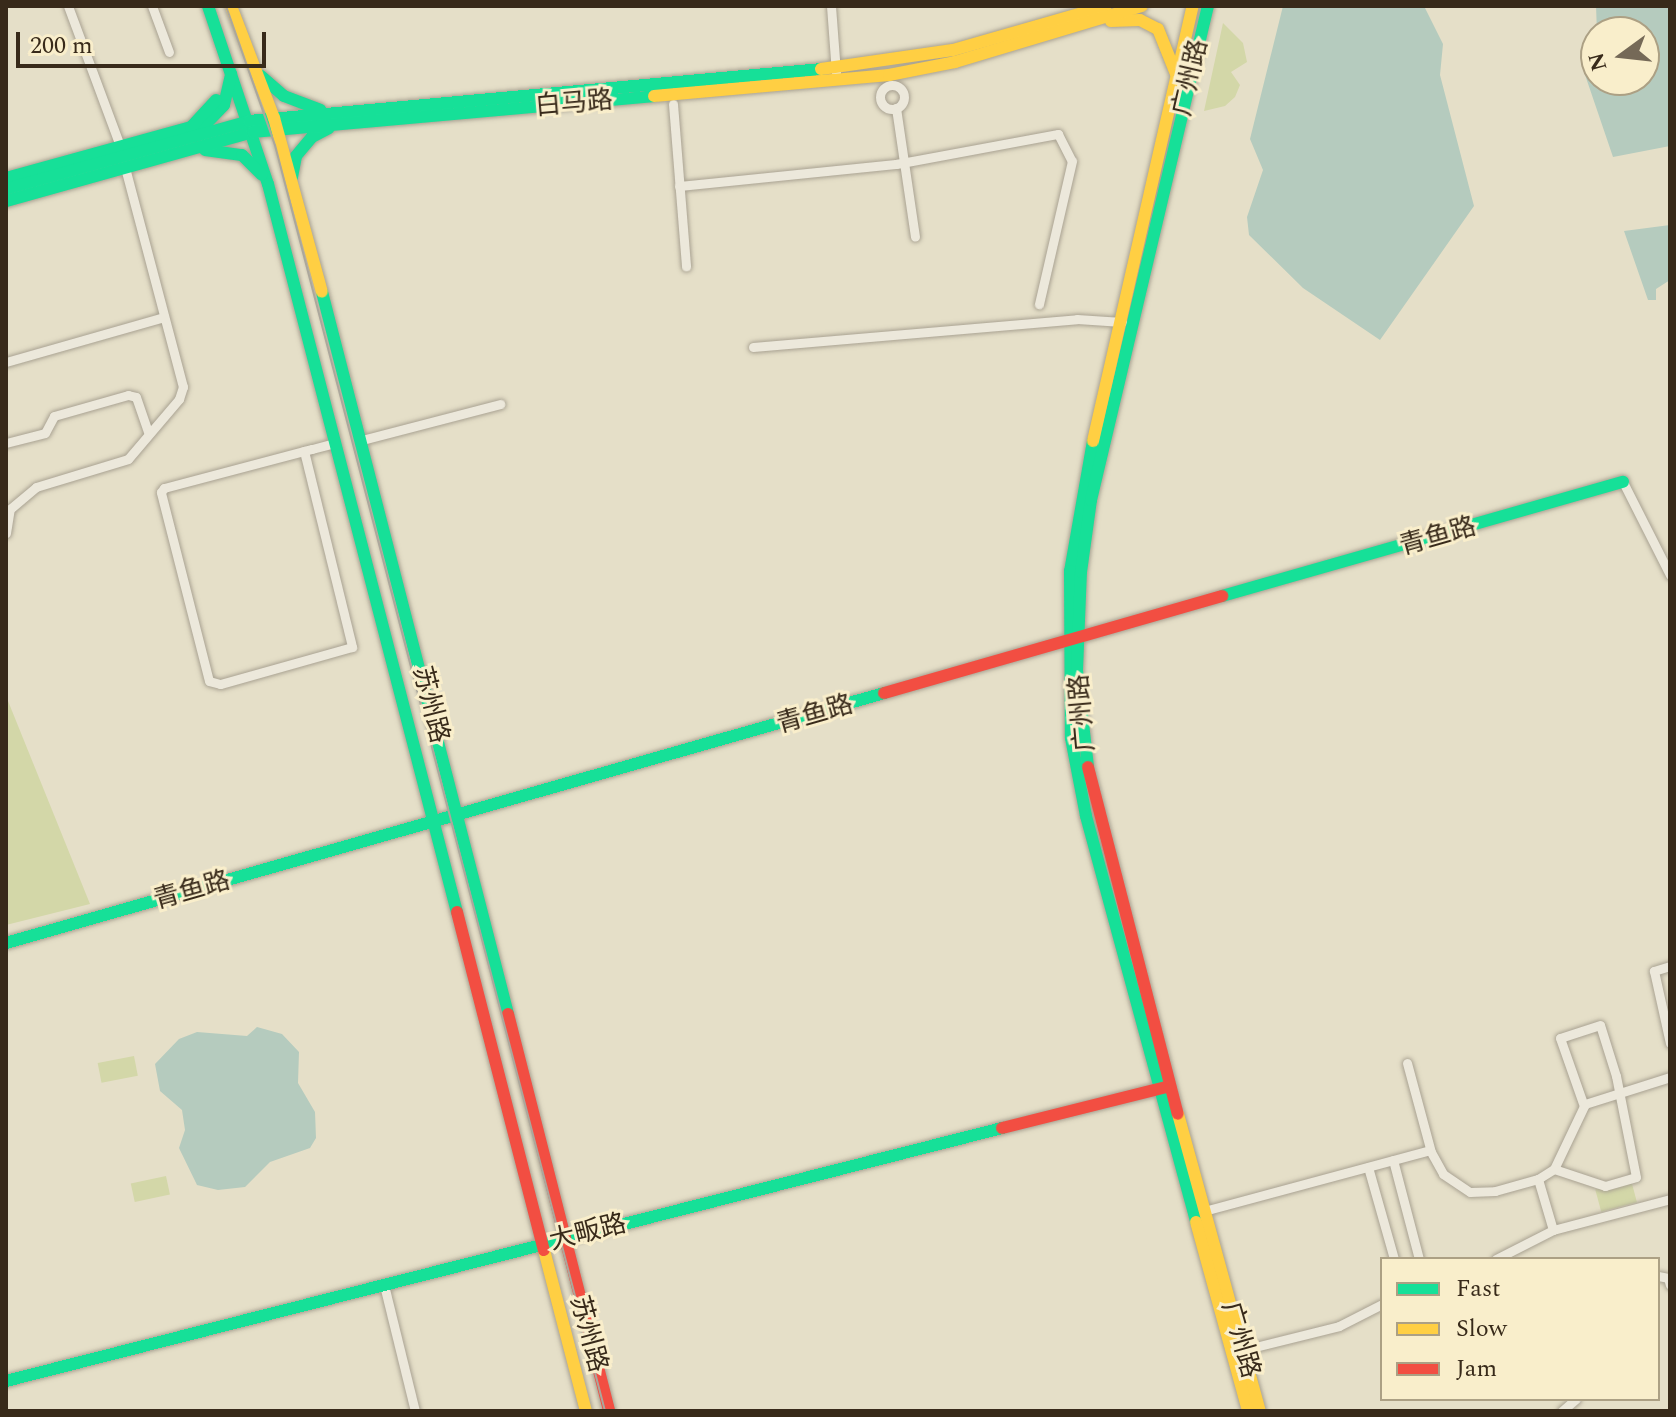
<!DOCTYPE html>
<meta charset="utf-8">
<style>
body{margin:0}
#map{position:relative;width:1676px;height:1417px;overflow:hidden;background:#e5dfc8;font-family:Spectral,"Noto Sans SC",serif}
div>[style]{position:absolute}
[style*='--x']{left:calc(var(--x)*1px);top:calc(var(--y)*1px);width:calc(var(--w)*1px);rotate:calc(var(--a)*1deg)}
.green>*{inset:0;background:#d3d7a8;transform-origin:0 0}
.water>*{inset:0;background:#b5cbbe}
.roads{filter:drop-shadow(0 0 2px #a9a292) drop-shadow(0 0 2px #a9a292)}
.street>*{height:9px;margin:-4.5px;padding:0 4.5px;transform-origin:4.5px;border-radius:4.5px;background:#ece8db}
.street>.ring{margin:-4.5px;padding:0;box-sizing:content-box;background:none;border:9px solid #ece8db;border-radius:50%}
.fast>*{height:12px;margin:-6px;padding:0 6px;transform-origin:6px;border-radius:6px;background:#16e098}
.slow>*{height:12px;margin:-6px;padding:0 6px;transform-origin:6px;border-radius:6px;background:#ffcf43}
.jam>*{height:12px;margin:-6px;padding:0 6px;transform-origin:6px;border-radius:6px;background:#f24e42}
.tram>*{height:2px;margin:-1px;padding:0 1px;transform-origin:1px;border-radius:1px;background:#aba79c}
span{translate:-50% -50%;white-space:nowrap;text-align:center;line-height:1.15;-webkit-text-stroke:6px #f9eecb;paint-order:stroke}
.street-label{font-size:26px;color:#382a1a}
.frame{position:absolute;inset:0;border:8px solid #382a1a;pointer-events:none}
.legend{position:absolute;left:1380px;top:1257px;width:280px;height:144px;box-sizing:border-box;background:#f9eecb;border:2px solid #aca084;margin:0;padding:10px 14px;list-style:none;font-size:24px;color:#382a1a}
.legend li{display:flex;align-items:center;gap:16px;height:40px}
.legend b{width:40px;border:2px solid #aca084}
.north{position:absolute;left:1580px;top:16px;width:80px;height:80px;box-sizing:border-box;background:#f9eecb;border:2px solid #aca084;border-radius:50%;rotate:255deg;font-size:22px;font-weight:700;line-height:32px;text-align:center;color:#382a1a}
.north::after{content:'';display:block;margin:auto;width:28px;height:36px;background:#756957;clip-path:polygon(50% 0,100% 100%,50% 72%,0 100%)}
.scale{position:absolute;left:16px;top:32px;width:250px;height:36px;box-sizing:border-box;border:4px solid #382a1a;border-top:0;padding-left:10px;font-size:24px;line-height:28px;white-space:nowrap;color:#382a1a;-webkit-text-stroke:6px #f9eecb;paint-order:stroke}
</style>
<div id="map">
<div class="green">
<i style="clip-path:polygon(1223px 23px,1243px 43px,1247px 62px,1231px 72px,1240px 85px,1235px 97px,1225px 106px,1204px 111px)"></i>
<i style="clip-path:polygon(6px 696px,90px 904px,6px 925px)"></i>
<i style="left:134px;top:1056px;width:20px;height:37px;rotate:79deg"></i>
<i style="left:166px;top:1176px;width:19px;height:36px;rotate:78deg"></i>
<i style="left:1631px;top:1180px;width:23px;height:37px;rotate:75deg"></i>
</div>
<div class="water">
<i style="clip-path:polygon(1283px 6px,1424px 6px,1443px 44px,1440px 75px,1474px 206px,1380px 340px,1303px 288px,1249px 235px,1247px 217px,1263px 170px,1250px 139px)"></i>
<i style="clip-path:polygon(1596px 6px,1670px 6px,1670px 146px,1613px 157px,1581px 63px,1596px 49px,1596px 80px,1644px 80px,1644px 32px,1597px 32px)"></i>
<i style="clip-path:polygon(1670px 225px,1670px 280px,1656px 289px,1656px 300px,1648px 300px,1624px 231px)"></i>
<i style="clip-path:polygon(257px 1027px,282px 1034px,299px 1052px,298px 1083px,315px 1112px,316px 1138px,310px 1148px,270px 1162px,245px 1187px,218px 1190px,197px 1185px,179px 1148px,185px 1130px,182px 1110px,160px 1091px,155px 1064px,179px 1039px,197px 1032px,247px 1036px)"></i>
</div>
<div class="roads">
<div class="street">
<i style="--x:68;--y:6;--w:149;--a:69.6"></i>
<i style="--x:152;--y:6;--w:49;--a:69.7"></i>
<i style="--x:831;--y:6;--w:67;--a:85.7"></i>
<i class="ring" style="left:880px;top:85px;width:15px;height:15px"></i>
<i style="--x:673;--y:104;--w:163;--a:85.4"></i>
<i style="--x:896;--y:108;--w:130;--a:81.6"></i>
<i style="--x:679;--y:186;--w:218;--a:-5.8"></i>
<i style="--x:896;--y:164;--w:165;--a:-10.5"></i>
<i style="--x:1058;--y:134;--w:30;--a:63"></i>
<i style="--x:1072;--y:161;--w:147;--a:103"></i>
<i style="--x:753;--y:347;--w:325;--a:-4.9"></i>
<i style="--x:1077;--y:319;--w:45;--a:3.8"></i>
<i style="--x:6;--y:362;--w:164;--a:-15.9"></i>
<i style="--x:362;--y:440;--w:143;--a:-14.6"></i>
<i style="--x:6;--y:443;--w:40;--a:-14.4"></i>
<i style="--x:45;--y:433;--w:19;--a:-62"></i>
<i style="--x:54;--y:416;--w:77;--a:-15.8"></i>
<i style="--x:128;--y:395;--w:8;--a:14"></i>
<i style="--x:136;--y:397;--w:39;--a:71"></i>
<i style="--x:304;--y:451;--w:202;--a:76.2"></i>
<i style="--x:352;--y:647;--w:137;--a:164.3"></i>
<i style="--x:220;--y:684;--w:11;--a:-165"></i>
<i style="--x:209;--y:681;--w:195;--a:-104.3"></i>
<i style="--x:161;--y:492;--w:5;--a:-53"></i>
<i style="--x:164;--y:488;--w:153;--a:-14.8"></i>
<i style="--x:312;--y:449;--w:24;--a:-15"></i>
<i style="--x:1623;--y:482;--w:104;--a:63.2"></i>
<i style="--x:6;--y:533;--w:24;--a:-81"></i>
<i style="--x:10;--y:509;--w:34;--a:-40"></i>
<i style="--x:36;--y:487;--w:96;--a:-16.9"></i>
<i style="--x:128;--y:459;--w:79;--a:-49.6"></i>
<i style="--x:179;--y:399;--w:13;--a:-72"></i>
<i style="--x:183;--y:387;--w:227;--a:-104.8"></i>
<i style="--x:1670;--y:966;--w:17;--a:163"></i>
<i style="--x:1654;--y:971;--w:74;--a:77.5"></i>
<i style="--x:1407;--y:1063;--w:92;--a:74.9"></i>
<i style="--x:1431;--y:1152;--w:25;--a:61"></i>
<i style="--x:1443;--y:1174;--w:32;--a:34"></i>
<i style="--x:1470;--y:1192;--w:25;--a:-2"></i>
<i style="--x:1495;--y:1191;--w:45;--a:-15.6"></i>
<i style="--x:1538;--y:1179;--w:19;--a:-32"></i>
<i style="--x:1554;--y:1169;--w:72;--a:-64.5"></i>
<i style="--x:1585;--y:1104;--w:89;--a:-17.6"></i>
<i style="--x:1393;--y:1160;--w:102;--a:75.3"></i>
<i style="--x:1368;--y:1167;--w:96;--a:74.2"></i>
<i style="--x:1554;--y:1169;--w:54;--a:18.4"></i>
<i style="--x:1605;--y:1186;--w:32;--a:-16"></i>
<i style="--x:1636;--y:1177;--w:103;--a:-101.2"></i>
<i style="--x:1616;--y:1076;--w:53;--a:-107.4"></i>
<i style="--x:1600;--y:1025;--w:42;--a:162"></i>
<i style="--x:1560;--y:1038;--w:72;--a:70.6"></i>
<i style="--x:1204;--y:1211;--w:234;--a:-15.1"></i>
<i style="--x:1553;--y:1230;--w:121;--a:-14.8"></i>
<i style="--x:1496;--y:1259;--w:64;--a:-27"></i>
<i style="--x:1553;--y:1230;--w:53;--a:-106.4"></i>
<i style="--x:1658;--y:1276;--w:10;--a:11"></i>
<i style="--x:1668;--y:1278;--w:7;--a:74"></i>
<i style="--x:384;--y:1285;--w:130;--a:76.2"></i>
<i style="--x:1243;--y:1350;--w:99;--a:-14"></i>
<i style="--x:1339;--y:1326;--w:48;--a:-27.1"></i>
<i style="--x:1562;--y:1411;--w:18;--a:-41"></i>
</div>
<div class="fast">
<i style="--x:208;--y:6;--w:188;--a:71.4"></i>
<i style="--x:268;--y:184;--w:752;--a:75.45"></i>
<i style="--x:261;--y:76;--w:30;--a:41"></i>
<i style="--x:284;--y:96;--w:39;--a:21"></i>
<i style="--x:199;--y:131;--w:36;--a:-46"></i>
<i style="--x:224;--y:105;--w:32;--a:-77"></i>
<i style="--x:205;--y:150;--w:37;--a:8"></i>
<i style="--x:242;--y:155;--w:28;--a:45"></i>
<i style="--x:292;--y:177;--w:21;--a:-79"></i>
<i style="--x:296;--y:156;--w:25;--a:-50"></i>
<i style="--x:312;--y:137;--w:19;--a:-28"></i>
<i style="--x:6;--y:178;--w:192;--a:-15.4"></i>
<i style="--x:191;--y:127;--w:37;--a:-47"></i>
<i style="--x:6;--y:189;--w:252;--a:-15.6"></i>
<i style="--x:249;--y:121;--w:574;--a:-5.19"></i>
<i style="--x:6;--y:201;--w:256;--a:-15.6"></i>
<i style="--x:253;--y:132;--w:403;--a:-5.1"></i>
<i style="--x:322;--y:292;--w:746;--a:75.55"></i>
<i style="--x:1093;--y:441;--w:132;--a:100"></i>
<i style="--x:1070;--y:571;--w:167;--a:89.7"></i>
<i style="--x:1071;--y:738;--w:79;--a:79.1"></i>
<i style="--x:1086;--y:816;--w:421;--a:74.8"></i>
<i style="--x:1222;--y:596;--w:417;--a:-15.9"></i>
<i style="--x:1088;--y:767;--w:98;--a:-96.5"></i>
<i style="--x:1077;--y:670;--w:98;--a:-87.7"></i>
<i style="--x:1081;--y:572;--w:73;--a:-82.1"></i>
<i style="--x:1091;--y:500;--w:508;--a:-76.68"></i>
<i style="--x:6;--y:943;--w:913;--a:-15.89"></i>
<i style="--x:6;--y:1381;--w:1028;--a:-14.25"></i>
</div>
<div class="slow">
<i style="--x:231;--y:6;--w:120;--a:69"></i>
<i style="--x:274;--y:118;--w:180;--a:74.6"></i>
<i style="--x:1111;--y:21;--w:29;--a:-2"></i>
<i style="--x:1140;--y:20;--w:20;--a:27"></i>
<i style="--x:1158;--y:29;--w:48;--a:68.2"></i>
<i style="--x:821;--y:69;--w:133;--a:-8.2"></i>
<i style="--x:953;--y:50;--w:159;--a:-16"></i>
<i style="--x:654;--y:96;--w:236;--a:-5.1"></i>
<i style="--x:889;--y:75;--w:67;--a:-11.1"></i>
<i style="--x:955;--y:62;--w:195;--a:-16.7"></i>
<i style="--x:1093;--y:441;--w:446;--a:-77.1"></i>
<i style="--x:1178;--y:1114;--w:308;--a:74.6"></i>
<i style="--x:1196;--y:1222;--w:196;--a:74.6"></i>
<i style="--x:544;--y:1250;--w:166;--a:75.4"></i>
</div>
<div class="jam">
<i style="--x:884;--y:693;--w:352;--a:-16"></i>
<i style="--x:1088;--y:767;--w:358;--a:75.5"></i>
<i style="--x:457;--y:912;--w:349;--a:75.6"></i>
<i style="--x:508;--y:1014;--w:410;--a:75.7"></i>
<i style="--x:1002;--y:1128;--w:169;--a:-14"></i>
</div>
</div>
<div class="tram">
<i style="--x:226;--y:6;--w:147;--a:70.6"></i>
<i style="--x:275;--y:145;--w:1308;--a:75.39"></i>
</div>
<div class="street-label">
<span style="left:1191px;top:78px;rotate:-77deg">广州路</span>
<span style="left:574px;top:104px;rotate:-5deg">白马路</span>
<span style="left:1438px;top:537px;rotate:-16deg">青鱼路</span>
<span style="left:430px;top:705px;rotate:76deg">苏州路</span>
<span style="left:1083px;top:713px;rotate:-95deg">广州路</span>
<span style="left:815px;top:715px;rotate:-16deg">青鱼路</span>
<span style="left:192px;top:891px;rotate:-16deg">青鱼路</span>
<span style="left:588px;top:1233px;rotate:-14deg">大畈路</span>
<span style="left:588px;top:1334px;rotate:75deg">苏州路</span>
<span style="left:1240px;top:1340px;rotate:74deg">广州路</span>
</div>
<div class="frame"></div>
<ul class="legend">
<li><b style="height:10px;background:#16e098"></b>Fast</li>
<li><b style="height:10px;background:#ffcf43"></b>Slow</li>
<li><b style="height:10px;background:#f24e42"></b>Jam</li>
</ul>
<div class="north">N</div>
<div class="scale">200 m</div>
</div>
